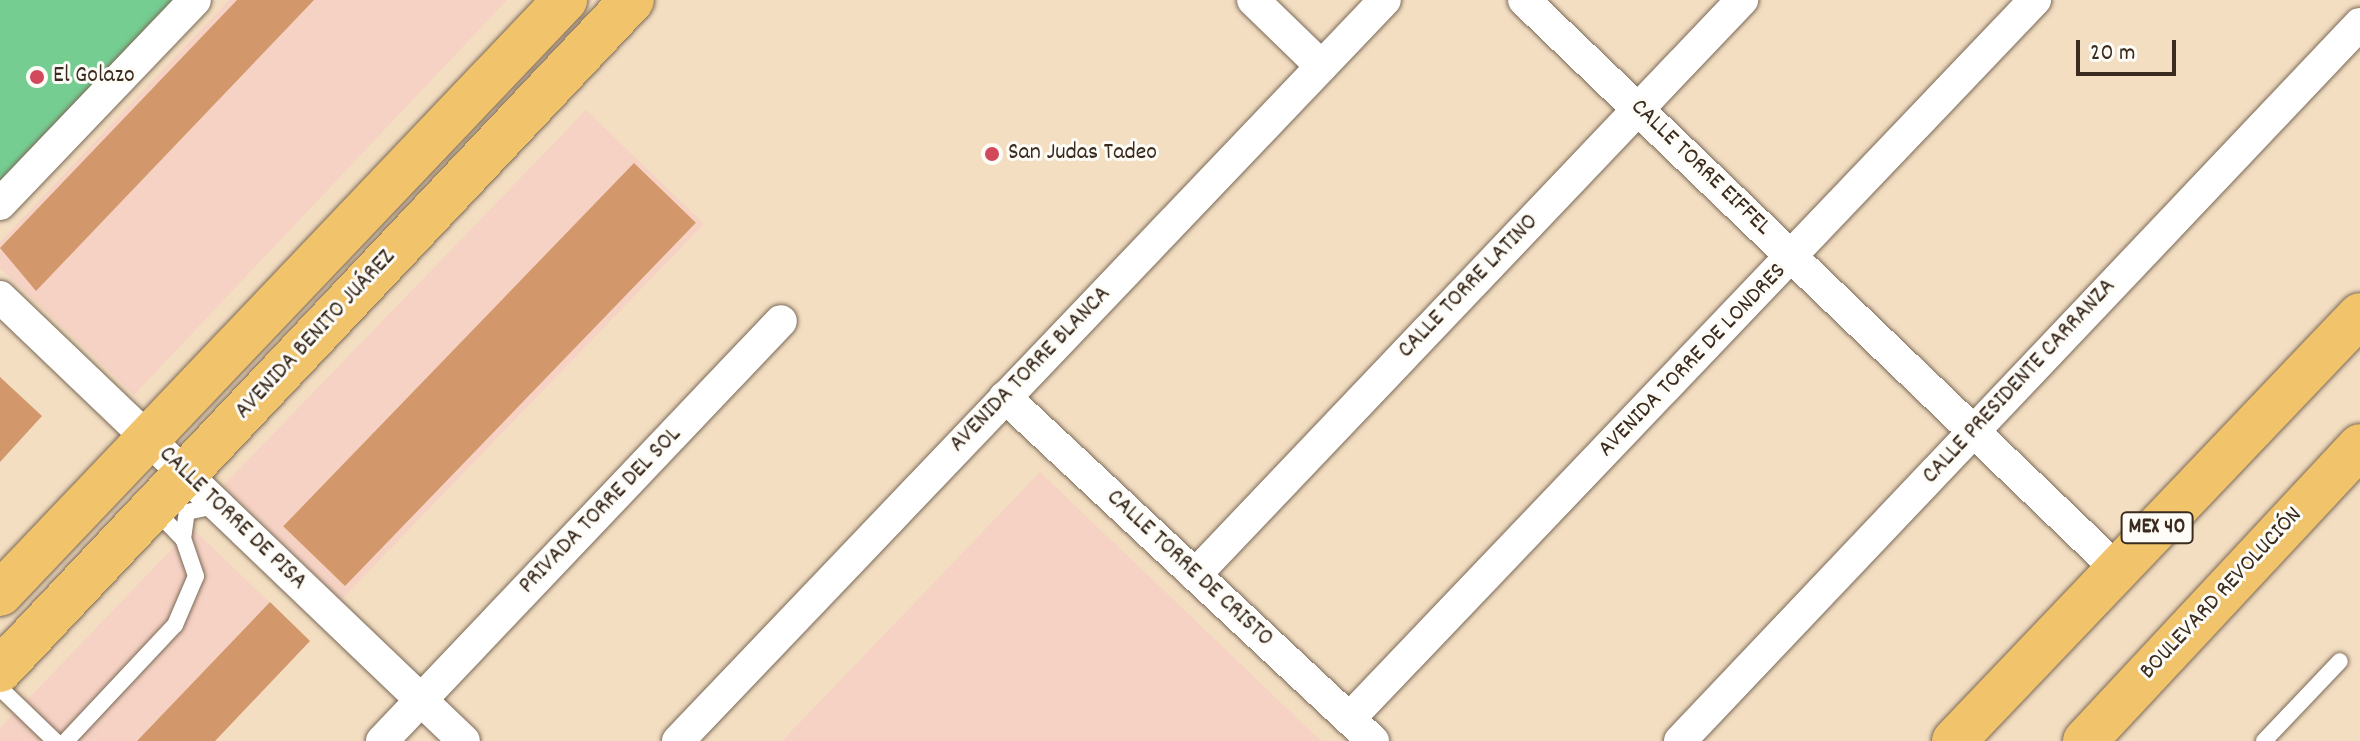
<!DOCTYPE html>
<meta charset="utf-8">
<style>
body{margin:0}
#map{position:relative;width:2360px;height:741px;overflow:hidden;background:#f3dec2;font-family:Dekko,sans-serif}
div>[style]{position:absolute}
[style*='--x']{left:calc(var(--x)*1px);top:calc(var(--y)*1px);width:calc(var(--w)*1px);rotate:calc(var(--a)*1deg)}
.built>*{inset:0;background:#f6d2c4;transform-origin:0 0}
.green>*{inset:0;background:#76cd92}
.building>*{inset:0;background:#d2976a;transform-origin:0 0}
.roads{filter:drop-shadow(0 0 2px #7b6957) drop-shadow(0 0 2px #7b6957)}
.service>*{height:16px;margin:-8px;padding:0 8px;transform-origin:8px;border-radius:8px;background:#fff}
.minor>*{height:32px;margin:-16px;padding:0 16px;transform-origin:16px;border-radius:16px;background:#fff}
.primary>*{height:44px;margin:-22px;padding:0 22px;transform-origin:22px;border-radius:22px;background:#f1c36a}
.dots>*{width:22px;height:22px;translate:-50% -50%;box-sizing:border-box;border:4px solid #fdfcf7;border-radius:50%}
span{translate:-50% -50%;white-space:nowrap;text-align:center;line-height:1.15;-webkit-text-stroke:6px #fdfcf7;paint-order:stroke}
.shield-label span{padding:2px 6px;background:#fdfcf7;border:2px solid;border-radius:6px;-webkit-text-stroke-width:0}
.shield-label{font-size:22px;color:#3b2a1e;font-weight:700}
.poi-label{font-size:24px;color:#3b2a1e}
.left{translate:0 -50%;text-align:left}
.street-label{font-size:24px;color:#3b2a1e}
.scale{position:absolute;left:2076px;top:40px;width:100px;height:36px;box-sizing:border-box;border:4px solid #3b2a1e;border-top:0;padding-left:10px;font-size:24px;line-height:28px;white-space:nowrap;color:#3b2a1e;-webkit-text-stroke:6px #fdfcf7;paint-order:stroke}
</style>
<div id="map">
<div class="built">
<i style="clip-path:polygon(229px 0,507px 0,134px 395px,0 268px,0 242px)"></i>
<i style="left:586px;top:110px;width:164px;height:522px;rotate:44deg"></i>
<i style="clip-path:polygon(1040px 472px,1321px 741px,782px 741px)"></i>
<i style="clip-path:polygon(192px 528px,310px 641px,215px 741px,0 741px,0 728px)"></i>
</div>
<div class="green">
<i style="clip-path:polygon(0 0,176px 0,0 182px)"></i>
</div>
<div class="building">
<i style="clip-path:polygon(237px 0,314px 0,36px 291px,0 248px)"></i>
<i style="left:634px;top:163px;width:86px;height:505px;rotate:44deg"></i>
<i style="clip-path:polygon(0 377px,42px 416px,0 462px)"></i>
<i style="clip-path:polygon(270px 602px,310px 641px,215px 741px,137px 741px)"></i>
</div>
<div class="roads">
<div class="service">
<i style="--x:183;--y:539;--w:27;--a:-82"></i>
<i style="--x:187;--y:512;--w:30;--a:-12"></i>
<i style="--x:0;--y:688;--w:76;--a:43.9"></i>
<i style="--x:66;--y:741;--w:159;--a:-46.8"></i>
<i style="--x:175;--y:625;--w:53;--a:-66.8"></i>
<i style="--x:196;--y:576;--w:39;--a:-109"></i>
<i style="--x:183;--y:539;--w:42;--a:-134"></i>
<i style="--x:2264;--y:741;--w:110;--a:-46.5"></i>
</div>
<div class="minor">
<i style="--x:1253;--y:0;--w:95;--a:44.1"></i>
<i style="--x:1524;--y:0;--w:822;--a:43.82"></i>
<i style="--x:0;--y:204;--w:282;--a:-46.3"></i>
<i style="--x:0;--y:297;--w:642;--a:43.74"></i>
<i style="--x:1005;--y:397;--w:504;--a:43.07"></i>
<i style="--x:1195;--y:575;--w:794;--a:-46.43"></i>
<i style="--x:1349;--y:719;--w:994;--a:-46.35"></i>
<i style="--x:382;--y:741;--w:579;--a:-46.47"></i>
<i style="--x:678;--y:741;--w:1024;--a:-46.35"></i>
<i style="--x:1680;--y:741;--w:988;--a:-46.52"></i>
</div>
<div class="primary">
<i style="--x:0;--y:594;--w:820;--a:-46.43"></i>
<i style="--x:0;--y:670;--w:921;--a:-46.67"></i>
<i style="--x:1954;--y:741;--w:588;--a:-46.38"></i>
<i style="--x:2085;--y:741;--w:403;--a:-47"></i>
</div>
</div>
<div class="dots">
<i style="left:37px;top:77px;background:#d1495b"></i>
<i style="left:992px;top:154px;background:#d1495b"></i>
</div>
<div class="shield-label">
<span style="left:2157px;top:528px">MEX 40</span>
</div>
<div class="poi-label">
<span class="left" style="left:53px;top:77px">El Golazo</span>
<span class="left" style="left:1008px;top:154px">San Judas Tadeo</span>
</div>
<div class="street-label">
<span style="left:1700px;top:168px;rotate:44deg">CALLE TORRE EIFFEL</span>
<span style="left:1469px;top:287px;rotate:-46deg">CALLE TORRE LATINO</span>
<span style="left:316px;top:335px;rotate:-47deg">AVENIDA BENITO JUÁREZ</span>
<span style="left:1693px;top:361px;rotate:-46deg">AVENIDA TORRE DE LONDRES</span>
<span style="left:1031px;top:370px;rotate:-46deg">AVENIDA TORRE BLANCA</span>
<span style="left:2020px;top:382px;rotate:-47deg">CALLE PRESIDENTE CARRANZA</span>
<span style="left:601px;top:511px;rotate:-46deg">PRIVADA TORRE DEL SOL</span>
<span style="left:232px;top:519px;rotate:44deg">CALLE TORRE DE PISA</span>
<span style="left:1189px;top:569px;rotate:43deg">CALLE TORRE DE CRISTO</span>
<span style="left:2222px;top:594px;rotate:-47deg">BOULEVARD REVOLUCIÓN</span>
</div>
<div class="scale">20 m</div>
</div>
